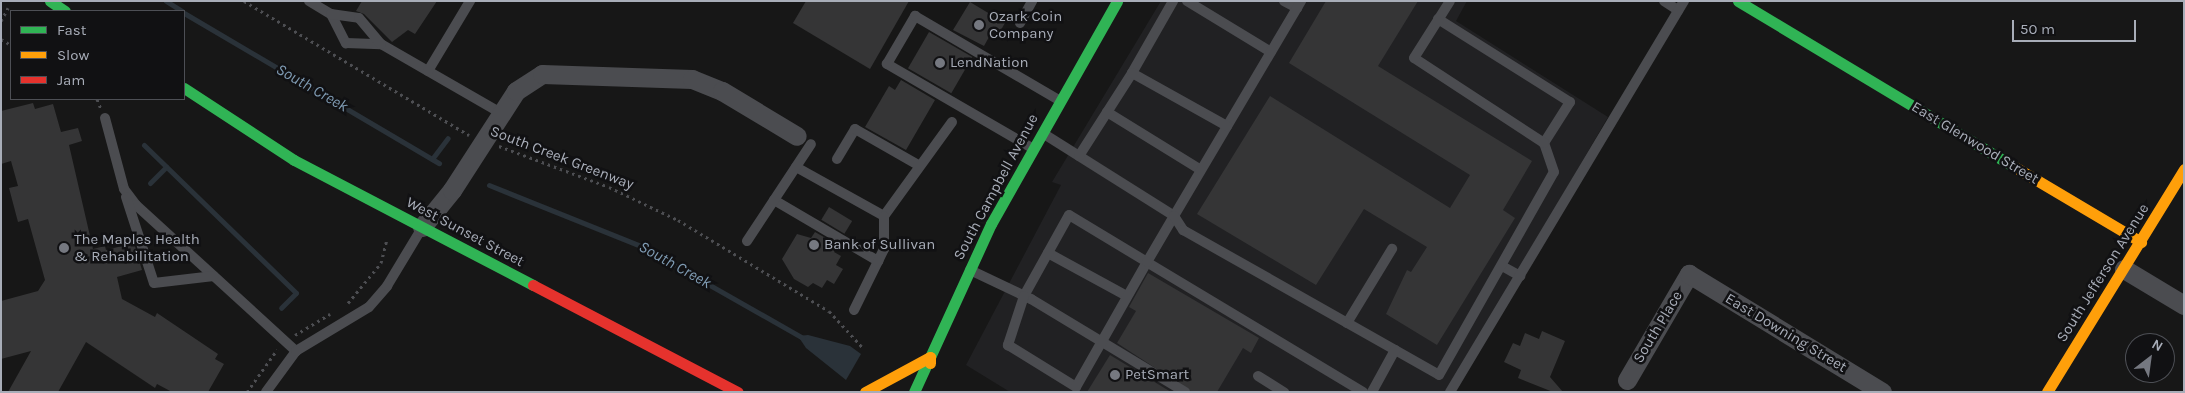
<!DOCTYPE html>
<style>
body{margin:0}
#map{position:relative;width:2185px;height:393px;overflow:hidden;background:#171717;font-family:Karla,sans-serif}
div>[style]{position:absolute}
[style*='--x']{left:calc(var(--x)*1px);top:calc(var(--y)*1px);width:calc(var(--w)*1px);rotate:calc(var(--a)*1deg)}
.built>*{inset:0;background:#212123}
.water>*{inset:0;background:#2a3239}
.stream>*{height:5px;margin:-2.5px;padding:0 2.5px;transform-origin:2.5px;border-radius:2.5px;background:#2a3239}
.building>*{inset:0;background:#353536;transform-origin:0 0}
.path>*{height:3px;margin-top:-1.5px;transform-origin:0;background:repeating-linear-gradient(90deg,#4d4e52 0 2.5px,transparent 0 6.5px)}
.lane>*{height:10px;margin:-5px;padding:0 5px;transform-origin:5px;border-radius:5px;background:#4b4c50}
.street>*{height:19px;margin:-9.5px;padding:0 9.5px;transform-origin:9.5px;border-radius:9.5px;background:#4b4c50}
.fast>*{height:11px;margin:-5.5px;padding:0 5.5px;transform-origin:5.5px;border-radius:5.5px;background:#30b455}
.slow>*{height:11px;margin:-5.5px;padding:0 5.5px;transform-origin:5.5px;border-radius:5.5px;background:#ff9f0a}
.jam>*{height:11px;margin:-5.5px;padding:0 5.5px;transform-origin:5.5px;border-radius:5.5px;background:#e5322d}
.dots>*{width:14px;height:14px;translate:-50% -50%;box-sizing:border-box;border:2px solid #111113;border-radius:50%}
span{translate:-50% -50%;white-space:nowrap;text-align:center;line-height:1.15;-webkit-text-stroke:5px #111113;paint-order:stroke}
.poi-label{font-size:15px;color:#a8adb8}
.left{translate:0 -50%;text-align:left}
.street-label{font-size:15px;color:#a8adb8}
.water-label{font-size:16px;color:#7f9bb3;font-style:italic}
.frame{position:absolute;inset:0;border:2px solid #a8adb8;pointer-events:none}
.legend{position:absolute;left:10px;top:10px;width:175px;height:90px;box-sizing:border-box;background:#111113;border:1px solid #4d4f55;margin:0;padding:6px 9px;list-style:none;font-size:15px;color:#a8adb8}
.legend li{display:flex;align-items:center;gap:10px;height:25px}
.legend b{width:25px;border:1px solid #4d4f55}
.north{position:absolute;left:2125px;top:333px;width:50px;height:50px;box-sizing:border-box;background:#111113;border:1px solid #4d4f55;border-radius:50%;rotate:30deg;font-size:14px;font-weight:700;line-height:20px;text-align:center;color:#a8adb8}
.north::after{content:'';display:block;margin:auto;width:18px;height:22px;background:#757880;clip-path:polygon(50% 0,100% 100%,50% 72%,0 100%)}
.scale{position:absolute;left:2012px;top:20px;width:124px;height:22px;box-sizing:border-box;border:2px solid #a8adb8;border-top:0;padding-left:6px;font-size:15px;line-height:18px;white-space:nowrap;color:#a8adb8;-webkit-text-stroke:4px #111113;paint-order:stroke}
</style>
<div id="map">
<div class="built">
<i style="clip-path:polygon(1161px 1px,1467px 1px,1456px 21px,1608px 117px,1448px 392px,1010px 392px,966px 365px,1061px 185px,1052px 182px)"></i>
</div>
<div class="water">
<i style="clip-path:polygon(808px 335px,850px 346px,861px 354px,846px 380px,806px 348px,798px 336px)"></i>
</div>
<div class="stream">
<i style="--x:166;--y:1;--w:19;--a:32"></i>
<i style="--x:184;--y:13;--w:296;--a:30.5"></i>
<i style="--x:144;--y:145;--w:212;--a:44.2"></i>
<i style="--x:296;--y:293;--w:21;--a:135"></i>
<i style="--x:432;--y:159;--w:26;--a:-53"></i>
<i style="--x:150;--y:183;--w:23;--a:-45"></i>
<i style="--x:489;--y:185;--w:164;--a:21.9"></i>
<i style="--x:641;--y:246;--w:186;--a:29.6"></i>
</div>
<div class="building">
<i style="clip-path:polygon(362px 1px,437px 1px,415px 34px,408px 30px,392px 42px,364px 14px,356px 11px)"></i>
<i style="clip-path:polygon(806px 1px,909px 1px,870px 69px,793px 23px)"></i>
<i style="clip-path:polygon(1326px 1px,1418px 1px,1378px 66px,1532px 161px,1503px 210px,1515px 218px,1437px 345px,1386px 314px,1407px 270px,1411px 272px,1427px 247px,1364px 209px,1316px 285px,1197px 214px,1270px 96px,1450px 208px,1470px 175px,1289px 63px)"></i>
<i style="clip-path:polygon(970px 2px,1005px 23px,995px 40px,989px 37px,984px 46px,953px 30px)"></i>
<i style="left:929px;top:32px;width:50px;height:42px;rotate:30deg"></i>
<i style="clip-path:polygon(901px 80px,935px 100px,906px 150px,865px 127px,889px 86px,895px 90px)"></i>
<i style="clip-path:polygon(33px 103px,35px 109px,53px 104px,61px 132px,78px 128px,82px 141px,69px 145px,93px 249px,105px 246px,106px 250px,134px 243px,142px 270px,117px 277px,122px 299px,155px 317px,157px 313px,218px 354px,215px 359px,224px 364px,208px 392px,172px 392px,157px 384px,155px 388px,86px 342px,58px 392px,8px 392px,31px 351px,1px 359px,1px 301px,38px 291px,45px 280px,28px 219px,18px 222px,9px 188px,18px 186px,11px 161px,1px 164px,1px 111px)"></i>
<i style="left:829px;top:207px;width:27px;height:15px;rotate:31deg"></i>
<i style="clip-path:polygon(815px 232px,838px 245px,834px 252px,841px 256px,836px 265px,843px 269px,834px 284px,827px 280px,822px 288px,813px 283px,808px 287px,794px 279px,782px 259px,797px 234px,811px 238px)"></i>
<i style="clip-path:polygon(1148px 273px,1259px 338px,1251px 353px,1243px 348px,1217px 392px,1192px 392px,1117px 343px,1136px 311px,1129px 307px)"></i>
<i style="clip-path:polygon(1542px 331px,1565px 341px,1550px 377px,1563px 392px,1553px 392px,1518px 378px,1521px 370px,1504px 362px,1513px 343px,1520px 346px,1525px 333px,1539px 339px)"></i>
<i style="clip-path:polygon(1110px 355px,1171px 392px,1087px 392px)"></i>
</div>
<div class="path">
<i style="--x:244;--y:1;--w:262;--a:30.8"></i>
<i style="--x:1;--y:21;--w:15;--a:-62"></i>
<i style="--x:1;--y:39;--w:12;--a:31"></i>
<i style="--x:97;--y:99;--w:11;--a:68"></i>
<i style="--x:499;--y:146;--w:117;--a:20.4"></i>
<i style="--x:609;--y:187;--w:76;--a:25.6"></i>
<i style="--x:678;--y:220;--w:176;--a:31.1"></i>
<i style="--x:829;--y:311;--w:50;--a:47.4"></i>
<i style="--x:348;--y:303;--w:52;--a:-50.5"></i>
<i style="--x:381;--y:263;--w:25;--a:-76"></i>
<i style="--x:295;--y:335;--w:41;--a:-31"></i>
<i style="--x:247;--y:392;--w:52;--a:-54.5"></i>
</div>
<div class="lane">
<i style="--x:309;--y:1;--w:26;--a:31"></i>
<i style="--x:331;--y:14;--w:33;--a:63"></i>
<i style="--x:346;--y:43;--w:35;--a:2"></i>
<i style="--x:381;--y:44;--w:138;--a:29.9"></i>
<i style="--x:1187;--y:1;--w:98;--a:31.3"></i>
<i style="--x:1284;--y:1;--w:15;--a:28"></i>
<i style="--x:1664;--y:1;--w:17;--a:33"></i>
<i style="--x:331;--y:14;--w:28;--a:8"></i>
<i style="--x:359;--y:18;--w:34;--a:50"></i>
<i style="--x:1438;--y:19;--w:156;--a:32.2"></i>
<i style="--x:1570;--y:102;--w:49;--a:122.4"></i>
<i style="--x:1020;--y:23;--w:25;--a:-61"></i>
<i style="--x:428;--y:71;--w:82;--a:-59"></i>
<i style="--x:1132;--y:73;--w:83;--a:-60.3"></i>
<i style="--x:1107;--y:112;--w:110;--a:31.7"></i>
<i style="--x:105;--y:118;--w:73;--a:75"></i>
<i style="--x:124;--y:189;--w:20;--a:53"></i>
<i style="--x:136;--y:205;--w:217;--a:42.4"></i>
<i style="--x:1044;--y:134;--w:154;--a:32.2"></i>
<i style="--x:1174;--y:216;--w:250;--a:-59.4"></i>
<i style="--x:1032;--y:148;--w:168;--a:-149.9"></i>
<i style="--x:887;--y:64;--w:56;--a:-59.7"></i>
<i style="--x:915;--y:16;--w:167;--a:30.3"></i>
<i style="--x:1079;--y:156;--w:98;--a:-57.4"></i>
<i style="--x:1132;--y:73;--w:109;--a:29.2"></i>
<i style="--x:837;--y:159;--w:35;--a:-59"></i>
<i style="--x:855;--y:129;--w:73;--a:29.7"></i>
<i style="--x:796;--y:167;--w:101;--a:29.1"></i>
<i style="--x:884;--y:216;--w:116;--a:-54.1"></i>
<i style="--x:126;--y:197;--w:90;--a:72"></i>
<i style="--x:154;--y:283;--w:60;--a:-6.7"></i>
<i style="--x:774;--y:200;--w:121;--a:30.4"></i>
<i style="--x:747;--y:241;--w:116;--a:-56.6"></i>
<i style="--x:1048;--y:253;--w:90;--a:28.6"></i>
<i style="--x:1502;--y:266;--w:21;--a:29"></i>
<i style="--x:970;--y:270;--w:68;--a:25.4"></i>
<i style="--x:1031;--y:299;--w:180;--a:31.1"></i>
<i style="--x:854;--y:310;--w:68;--a:-63.8"></i>
<i style="--x:884;--y:249;--w:33;--a:-90"></i>
<i style="--x:1347;--y:323;--w:87;--a:-58.7"></i>
<i style="--x:1258;--y:376;--w:31;--a:32"></i>
<i style="--x:266;--y:392;--w:51;--a:-53.8"></i>
<i style="--x:296;--y:351;--w:85;--a:-31.1"></i>
<i style="--x:369;--y:307;--w:28;--a:-49"></i>
<i style="--x:387;--y:286;--w:68;--a:-58.9"></i>
<i style="--x:1363;--y:392;--w:252;--a:-149"></i>
<i style="--x:1147;--y:262;--w:91;--a:-148.9"></i>
<i style="--x:1069;--y:215;--w:93;--a:119.1"></i>
<i style="--x:1024;--y:296;--w:52;--a:108.1"></i>
<i style="--x:1008;--y:345;--w:80;--a:31.7"></i>
<i style="--x:1076;--y:387;--w:144;--a:-60.4"></i>
<i style="--x:1147;--y:262;--w:53;--a:-59.6"></i>
<i style="--x:1174;--y:216;--w:17;--a:57"></i>
<i style="--x:1183;--y:230;--w:294;--a:29.5"></i>
<i style="--x:1439;--y:375;--w:233;--a:-60.5"></i>
<i style="--x:1554;--y:172;--w:31;--a:-109"></i>
<i style="--x:1544;--y:143;--w:155;--a:-146.8"></i>
<i style="--x:1414;--y:58;--w:67;--a:-57.7"></i>
<i style="--x:1372;--y:392;--w:48;--a:-61.3"></i>
<i style="--x:1450;--y:392;--w:456;--a:-59.1"></i>
</div>
<div class="street">
<i style="--x:422;--y:227;--w:48;--a:-51"></i>
<i style="--x:452;--y:190;--w:118;--a:-57.1"></i>
<i style="--x:516;--y:91;--w:31;--a:-33"></i>
<i style="--x:542;--y:74;--w:150;--a:1.9"></i>
<i style="--x:692;--y:79;--w:32;--a:22"></i>
<i style="--x:722;--y:91;--w:87;--a:31"></i>
<i style="--x:2124;--y:269;--w:70;--a:31"></i>
<i style="--x:1627;--y:380;--w:123;--a:-59.7"></i>
<i style="--x:1689;--y:274;--w:226;--a:31.4"></i>
</div>
<div class="fast">
<i style="--x:50;--y:1;--w:18;--a:34"></i>
<i style="--x:1738;--y:1;--w:321;--a:31"></i>
<i style="--x:184;--y:88;--w:131;--a:33.2"></i>
<i style="--x:294;--y:160;--w:270;--a:27.6"></i>
<i style="--x:914;--y:392;--w:185;--a:-65.4"></i>
<i style="--x:991;--y:224;--w:256;--a:-60.5"></i>
</div>
<div class="slow">
<i style="--x:2013;--y:166;--w:149;--a:30.7"></i>
<i style="--x:865;--y:392;--w:74;--a:-28.3"></i>
<i style="--x:930;--y:357;--w:6;--a:90"></i>
<i style="--x:2047;--y:392;--w:262;--a:-58.4"></i>
</div>
<div class="jam">
<i style="--x:533;--y:285;--w:231;--a:27.6"></i>
</div>
<div class="dots">
<i style="left:979px;top:25px;background:#757880"></i>
<i style="left:940px;top:63px;background:#757880"></i>
<i style="left:814px;top:245px;background:#757880"></i>
<i style="left:64px;top:248px;background:#757880"></i>
<i style="left:1115px;top:375px;background:#757880"></i>
</div>
<div class="poi-label">
<span class="left" style="left:989px;top:25px">Ozark Coin<br>Company</span>
<span class="left" style="left:950px;top:63px">LendNation</span>
<span class="left" style="left:74px;top:248px">The Maples Health<br>&amp; Rehabilitation</span>
<span class="left" style="left:824px;top:245px">Bank of Sullivan</span>
<span class="left" style="left:1125px;top:375px">PetSmart</span>
</div>
<div class="street-label">
<span style="left:1975px;top:143px;rotate:31deg">East Glenwood Street</span>
<span style="left:562px;top:158px;rotate:21deg">South Creek Greenway</span>
<span style="left:996px;top:187px;rotate:-62deg">South Campbell Avenue</span>
<span style="left:465px;top:232px;rotate:28deg">West Sunset Street</span>
<span style="left:2103px;top:273px;rotate:-58deg">South Jefferson Avenue</span>
<span style="left:1658px;top:327px;rotate:-59deg">South Place</span>
<span style="left:1786px;top:333px;rotate:31deg">East Downing Street</span>
</div>
<div class="water-label">
<span style="left:312px;top:88px;rotate:30deg">South Creek</span>
<span style="left:675px;top:265px;rotate:29deg">South Creek</span>
</div>
<div class="frame"></div>
<ul class="legend">
<li><b style="height:6px;background:#30b455"></b>Fast</li>
<li><b style="height:6px;background:#ff9f0a"></b>Slow</li>
<li><b style="height:6px;background:#e5322d"></b>Jam</li>
</ul>
<div class="north">N</div>
<div class="scale">50 m</div>
</div>
